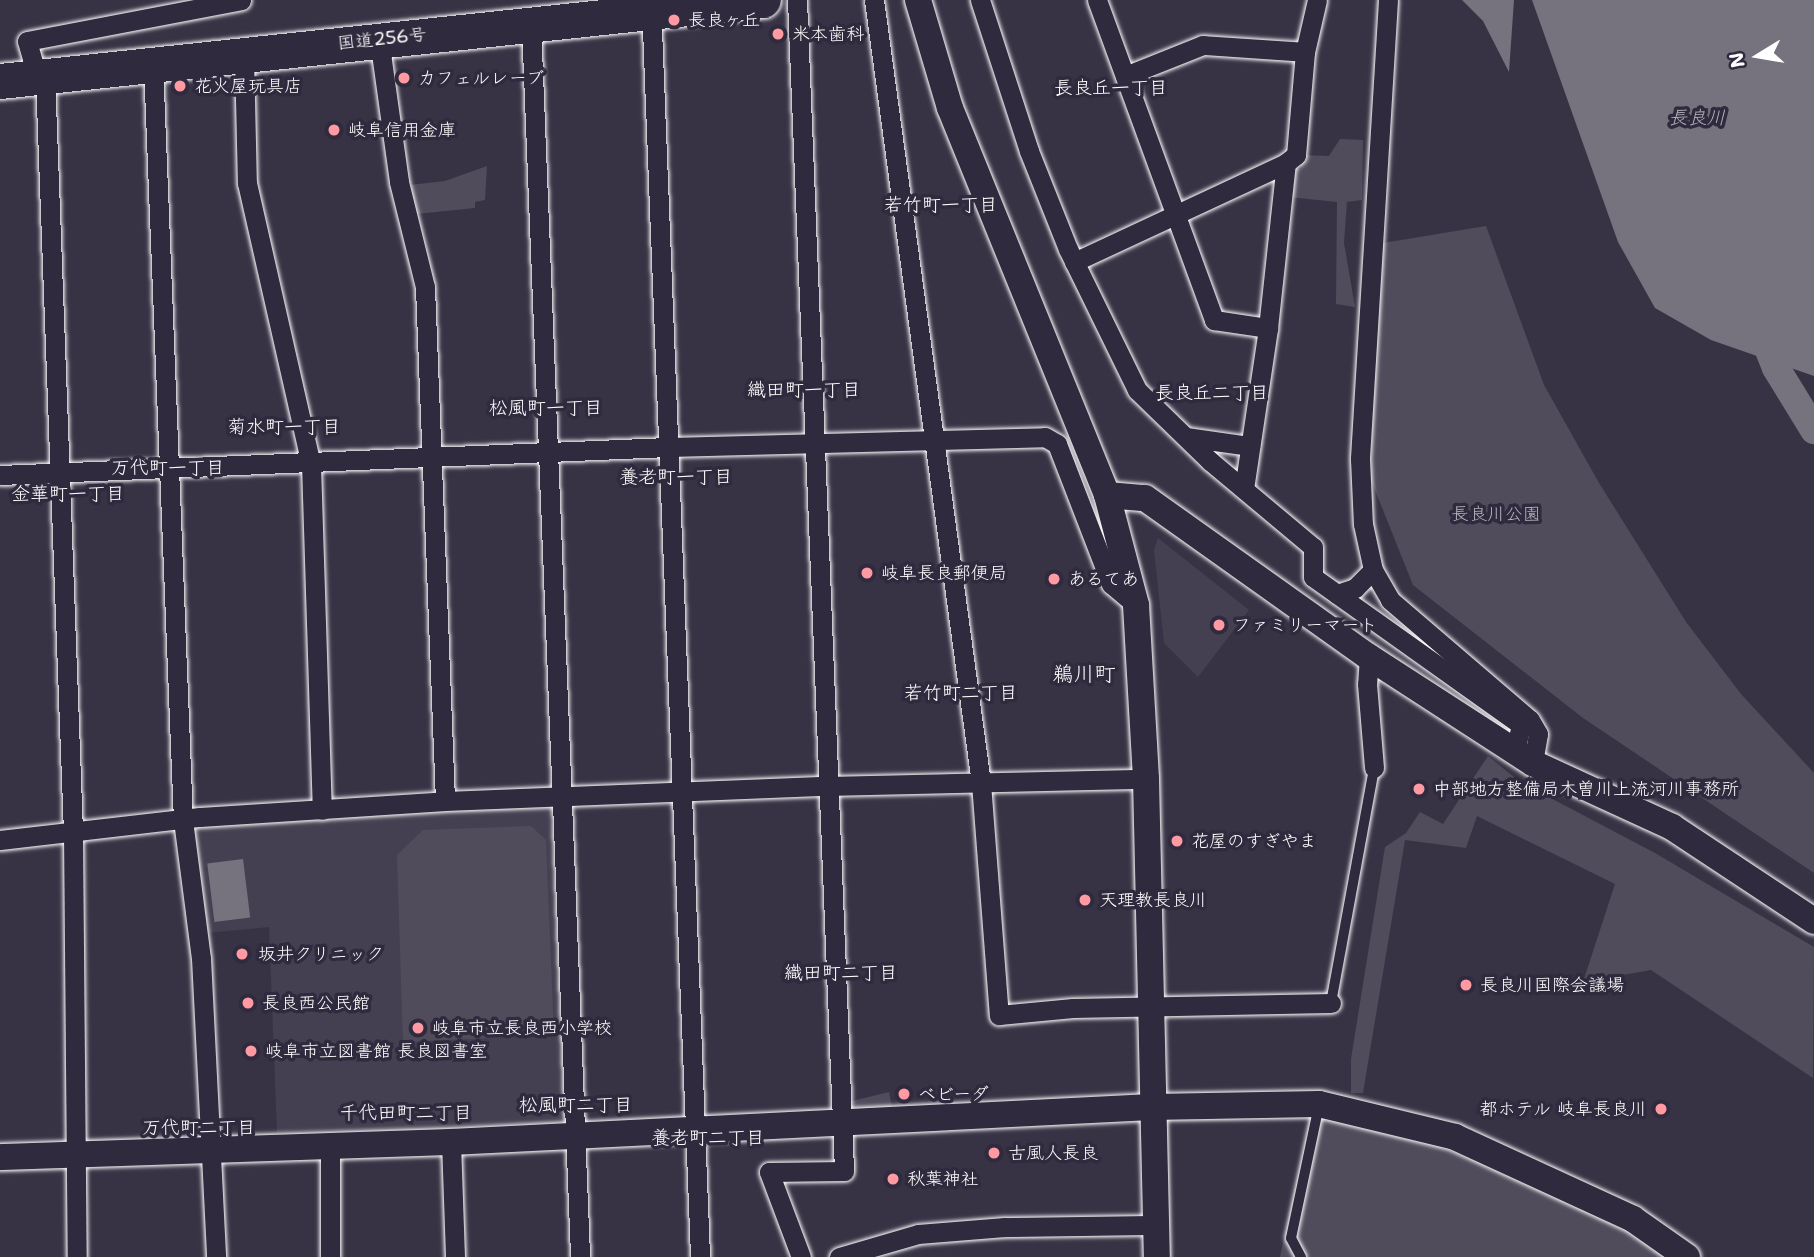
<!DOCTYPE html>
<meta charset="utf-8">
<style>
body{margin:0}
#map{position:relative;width:1814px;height:1257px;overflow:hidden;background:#373345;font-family:"Shantell Sans","Klee One",sans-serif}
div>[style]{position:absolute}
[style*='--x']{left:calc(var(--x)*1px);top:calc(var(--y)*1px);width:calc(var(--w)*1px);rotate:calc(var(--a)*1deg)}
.built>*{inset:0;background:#444051}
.green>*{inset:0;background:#514c5c}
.water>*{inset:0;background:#76737f;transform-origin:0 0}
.river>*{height:28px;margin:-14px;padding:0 14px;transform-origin:14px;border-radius:14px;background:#76737f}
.roads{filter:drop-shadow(0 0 2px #fff) drop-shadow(0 0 2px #fff)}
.lane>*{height:10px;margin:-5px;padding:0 5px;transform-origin:5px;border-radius:5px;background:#2f2a3d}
.street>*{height:19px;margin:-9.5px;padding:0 9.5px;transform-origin:9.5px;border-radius:9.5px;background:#2f2a3d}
.secondary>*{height:26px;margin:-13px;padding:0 13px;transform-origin:13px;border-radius:13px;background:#2f2a3d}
.highway>*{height:35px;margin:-17.5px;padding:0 17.5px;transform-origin:17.5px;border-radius:17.5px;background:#2f2a3d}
.dots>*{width:19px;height:19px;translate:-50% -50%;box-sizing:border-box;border:4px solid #2f2a3d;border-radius:50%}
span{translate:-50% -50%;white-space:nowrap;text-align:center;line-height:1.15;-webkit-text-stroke:7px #2f2a3d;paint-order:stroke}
.poi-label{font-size:18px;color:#fff}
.left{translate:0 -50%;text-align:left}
.right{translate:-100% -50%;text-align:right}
.street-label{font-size:18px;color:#fff}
.park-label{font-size:18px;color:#b9b7be}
.neighbourhood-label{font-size:19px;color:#fff}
.water-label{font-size:19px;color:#b4b2b9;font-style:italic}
.quarter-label{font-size:21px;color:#fff}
.north{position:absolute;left:1723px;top:21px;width:70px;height:70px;-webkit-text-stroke:5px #2f2a3d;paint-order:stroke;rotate:259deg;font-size:19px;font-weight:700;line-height:28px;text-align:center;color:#fff}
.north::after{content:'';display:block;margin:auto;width:24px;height:32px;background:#fff;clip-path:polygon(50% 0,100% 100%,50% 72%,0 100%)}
</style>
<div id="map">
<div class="built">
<i style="clip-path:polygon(1158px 538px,1249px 610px,1198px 677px,1164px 643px,1154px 550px)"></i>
<i style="clip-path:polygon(551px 805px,566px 1122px,277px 1132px,269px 927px,206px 933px,192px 834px,199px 824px)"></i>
</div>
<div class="green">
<i style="clip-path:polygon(1340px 139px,1363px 140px,1362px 200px,1347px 202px,1344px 243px,1355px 307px,1336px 304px,1337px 202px,1289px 197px,1291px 170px,1301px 169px,1303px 155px,1329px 156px)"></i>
<i style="clip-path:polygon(487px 166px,485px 200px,475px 202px,475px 208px,416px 214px,410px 185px,445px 181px)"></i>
<i style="clip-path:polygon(1486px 226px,1544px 385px,1599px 483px,1686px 622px,1741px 694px,1814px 773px,1814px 873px,1583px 718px,1413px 585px,1371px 480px,1377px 244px)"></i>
<i style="clip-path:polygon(1488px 756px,1520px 782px,1655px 853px,1814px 947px,1813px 1078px,1651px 970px,1583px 982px,1615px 884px,1477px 816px,1466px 848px,1405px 840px,1363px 1093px,1351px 1093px,1351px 1059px,1385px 847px,1406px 833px,1420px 812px,1443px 824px)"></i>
<i style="clip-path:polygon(531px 826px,546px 840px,554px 1035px,403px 1042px,397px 855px,423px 830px)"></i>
<i style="clip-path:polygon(889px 1092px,892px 1107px,851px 1109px,848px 1102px)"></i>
<i style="clip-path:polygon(1311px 1115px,1413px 1136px,1624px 1221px,1672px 1257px,1280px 1257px)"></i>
</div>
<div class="water">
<i style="clip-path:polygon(1462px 0,1514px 0,1509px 72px,1483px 21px)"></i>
<i style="clip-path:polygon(1532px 0,1814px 0,1814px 376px,1711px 340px,1655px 308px,1618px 242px)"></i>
<i style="left:243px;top:859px;width:59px;height:36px;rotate:83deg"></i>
</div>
<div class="river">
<i style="--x:1760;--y:328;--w:43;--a:68.2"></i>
<i style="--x:1776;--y:368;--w:73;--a:58.5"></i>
</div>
<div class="roads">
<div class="lane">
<i style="--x:1331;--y:1003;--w:239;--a:-79.6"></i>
<i style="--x:1301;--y:1257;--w:21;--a:-118"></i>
<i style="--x:1291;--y:1238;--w:136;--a:-78.1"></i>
</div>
<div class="street">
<i style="--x:797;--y:0;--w:1172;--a:87.7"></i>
<i style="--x:844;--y:1171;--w:75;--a:179.2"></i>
<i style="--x:769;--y:1172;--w:91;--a:69.4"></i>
<i style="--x:874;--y:0;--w:790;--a:82.22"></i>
<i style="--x:981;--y:783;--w:233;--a:85.6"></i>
<i style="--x:999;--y:1015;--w:74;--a:-5.4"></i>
<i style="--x:1073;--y:1008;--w:258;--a:-1.1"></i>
<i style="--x:980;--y:0;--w:159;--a:72"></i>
<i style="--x:1029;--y:151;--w:105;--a:68.3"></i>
<i style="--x:1068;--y:249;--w:157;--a:63.9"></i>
<i style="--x:1137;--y:390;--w:102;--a:44.2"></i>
<i style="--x:1210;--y:461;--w:134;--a:39.9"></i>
<i style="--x:1313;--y:547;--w:30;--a:90"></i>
<i style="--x:1313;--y:577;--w:255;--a:35.4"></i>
<i style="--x:1521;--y:725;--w:27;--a:103"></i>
<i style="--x:1097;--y:0;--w:341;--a:69.9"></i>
<i style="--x:1214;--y:320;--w:55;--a:8.4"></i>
<i style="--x:1388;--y:0;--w:460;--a:93.5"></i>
<i style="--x:1360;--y:459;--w:65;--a:87.4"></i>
<i style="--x:1363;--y:524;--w:47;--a:77.7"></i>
<i style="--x:1373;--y:570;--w:34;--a:60"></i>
<i style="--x:1390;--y:600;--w:184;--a:40.6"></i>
<i style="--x:1530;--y:720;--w:16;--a:60"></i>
<i style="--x:1538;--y:734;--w:29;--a:100"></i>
<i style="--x:651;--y:3;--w:1255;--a:87.76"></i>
<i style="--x:531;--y:24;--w:1234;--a:87.72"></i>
<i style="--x:379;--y:39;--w:144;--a:82"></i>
<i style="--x:399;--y:182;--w:108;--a:76.1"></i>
<i style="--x:425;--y:287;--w:514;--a:87.77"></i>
<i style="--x:244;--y:55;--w:128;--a:88.7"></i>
<i style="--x:247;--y:183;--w:288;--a:77.2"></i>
<i style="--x:311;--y:464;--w:346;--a:88.2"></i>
<i style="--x:153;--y:64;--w:757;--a:87.73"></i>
<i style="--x:183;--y:820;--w:139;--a:82.6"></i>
<i style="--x:201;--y:958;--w:299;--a:87.1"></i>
<i style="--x:37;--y:76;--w:36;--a:-106"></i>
<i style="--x:27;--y:41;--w:218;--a:-10.8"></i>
<i style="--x:45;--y:76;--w:759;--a:87.88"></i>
<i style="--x:73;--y:834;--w:423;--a:89.5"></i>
<i style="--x:1125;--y:76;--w:84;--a:-21.7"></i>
<i style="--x:1203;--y:45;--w:102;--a:3.9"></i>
<i style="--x:1074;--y:262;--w:234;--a:-25"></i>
<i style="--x:1186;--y:437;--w:65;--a:8"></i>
<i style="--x:0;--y:475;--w:670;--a:-2.4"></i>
<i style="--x:669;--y:447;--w:376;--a:-1.5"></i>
<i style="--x:1045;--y:437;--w:14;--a:30"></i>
<i style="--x:1057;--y:444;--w:150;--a:68.9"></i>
<i style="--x:1111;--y:584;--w:33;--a:40"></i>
<i style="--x:1244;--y:489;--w:163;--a:-81.5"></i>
<i style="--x:1268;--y:328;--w:166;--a:-83.8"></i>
<i style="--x:1286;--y:163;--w:13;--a:-39"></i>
<i style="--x:1296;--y:155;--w:103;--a:-85"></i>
<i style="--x:1305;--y:52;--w:53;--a:-77"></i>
<i style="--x:1337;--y:594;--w:19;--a:-18"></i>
<i style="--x:1355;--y:588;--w:25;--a:-45"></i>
<i style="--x:1369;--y:657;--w:27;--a:94"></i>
<i style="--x:1367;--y:684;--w:84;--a:85.2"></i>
<i style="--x:0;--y:840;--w:201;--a:-6.6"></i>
<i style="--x:200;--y:817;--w:246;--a:-3.7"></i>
<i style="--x:445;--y:801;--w:381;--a:-2.3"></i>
<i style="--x:826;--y:786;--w:320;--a:-1.3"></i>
<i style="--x:451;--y:1142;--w:115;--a:88"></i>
<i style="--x:330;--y:1146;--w:111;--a:90"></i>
<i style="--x:839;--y:1257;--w:82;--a:-16.2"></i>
<i style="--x:918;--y:1234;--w:87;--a:-4.6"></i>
<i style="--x:1005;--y:1227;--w:152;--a:-0.8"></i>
</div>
<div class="secondary">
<i style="--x:918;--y:0;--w:113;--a:73.5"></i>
<i style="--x:950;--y:108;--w:418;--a:67.9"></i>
<i style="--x:1107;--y:495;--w:114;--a:75.2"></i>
<i style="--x:1136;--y:605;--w:174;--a:86.7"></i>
<i style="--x:1146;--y:779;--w:478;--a:88.7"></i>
<i style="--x:1107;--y:495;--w:38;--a:5"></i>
<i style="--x:1145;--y:498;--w:275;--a:35.4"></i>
<i style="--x:1369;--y:657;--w:195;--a:32.9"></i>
<i style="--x:1533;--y:763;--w:153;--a:24.7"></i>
<i style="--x:1672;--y:827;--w:170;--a:33.5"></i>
<i style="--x:0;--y:1157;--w:451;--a:-1.9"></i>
<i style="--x:451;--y:1142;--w:701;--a:-2.86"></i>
<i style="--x:1151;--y:1107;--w:168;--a:-1"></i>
<i style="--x:1319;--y:1104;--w:140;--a:13.6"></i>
<i style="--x:1455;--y:1137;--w:196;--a:24.7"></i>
<i style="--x:1633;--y:1219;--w:66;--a:35.1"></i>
</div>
<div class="highway">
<i style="--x:0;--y:81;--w:767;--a:-6.06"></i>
</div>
</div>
<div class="dots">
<i style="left:674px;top:20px;background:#ff9aa2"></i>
<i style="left:778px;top:34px;background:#ff9aa2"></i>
<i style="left:404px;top:78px;background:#ff9aa2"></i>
<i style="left:180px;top:86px;background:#ff9aa2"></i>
<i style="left:334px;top:130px;background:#ff9aa2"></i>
<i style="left:867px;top:573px;background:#ff9aa2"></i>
<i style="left:1054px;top:579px;background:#ff9aa2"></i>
<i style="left:1219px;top:625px;background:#ff9aa2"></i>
<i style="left:1419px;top:789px;background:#ff9aa2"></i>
<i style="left:1177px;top:841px;background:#ff9aa2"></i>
<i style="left:1085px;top:900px;background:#ff9aa2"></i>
<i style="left:242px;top:954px;background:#ff9aa2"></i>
<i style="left:1466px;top:985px;background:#ff9aa2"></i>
<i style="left:248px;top:1003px;background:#ff9aa2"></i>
<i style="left:418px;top:1028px;background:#ff9aa2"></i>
<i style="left:251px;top:1051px;background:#ff9aa2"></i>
<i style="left:904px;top:1094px;background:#ff9aa2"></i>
<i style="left:1661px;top:1109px;background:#ff9aa2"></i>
<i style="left:994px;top:1153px;background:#ff9aa2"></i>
<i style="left:893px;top:1179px;background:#ff9aa2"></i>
</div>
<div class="poi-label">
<span class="left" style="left:688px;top:20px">長良ヶ丘</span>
<span class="left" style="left:792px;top:34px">米本歯科</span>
<span class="left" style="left:418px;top:78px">カフェルレーブ</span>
<span class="left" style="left:194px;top:86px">花火屋玩具店</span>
<span class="left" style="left:348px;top:130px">岐阜信用金庫</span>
<span class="left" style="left:881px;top:573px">岐阜長良郵便局</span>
<span class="left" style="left:1068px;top:579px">あるてあ</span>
<span class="left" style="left:1233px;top:625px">ファミリーマート</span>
<span class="left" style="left:1433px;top:789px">中部地方整備局木曽川上流河川事務所</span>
<span class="left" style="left:1191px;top:841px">花屋のすぎやま</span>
<span class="left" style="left:1099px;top:900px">天理教長良川</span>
<span class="left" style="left:258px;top:954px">坂井クリニック</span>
<span class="left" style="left:1480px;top:985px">長良川国際会議場</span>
<span class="left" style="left:262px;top:1003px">長良西公民館</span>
<span class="left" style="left:432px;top:1028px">岐阜市立長良西小学校</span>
<span class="left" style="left:265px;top:1051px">岐阜市立図書館 長良図書室</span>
<span class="left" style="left:918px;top:1094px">ベビーダ</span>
<span class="right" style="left:1647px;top:1109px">都ホテル 岐阜長良川</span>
<span class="left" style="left:1008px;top:1153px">古風人長良</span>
<span class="left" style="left:907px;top:1179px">秋葉神社</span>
</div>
<div class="street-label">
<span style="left:382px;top:39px;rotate:-6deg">国道256号</span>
</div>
<div class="park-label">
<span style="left:1496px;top:514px">長良川公園</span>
</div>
<div class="neighbourhood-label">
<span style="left:1111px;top:88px">長良丘一丁目</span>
<span style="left:941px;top:205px">若竹町一丁目</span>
<span style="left:804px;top:390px">織田町一丁目</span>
<span style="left:1212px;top:393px">長良丘二丁目</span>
<span style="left:546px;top:408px">松風町一丁目</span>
<span style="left:284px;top:427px">菊水町一丁目</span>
<span style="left:168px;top:468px">万代町一丁目</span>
<span style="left:676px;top:477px">養老町一丁目</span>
<span style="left:68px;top:494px">金華町一丁目</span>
<span style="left:961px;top:693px">若竹町二丁目</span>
<span style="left:841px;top:973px">織田町二丁目</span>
<span style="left:576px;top:1105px">松風町二丁目</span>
<span style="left:406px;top:1113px">千代田町二丁目</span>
<span style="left:199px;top:1128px">万代町二丁目</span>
<span style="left:708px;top:1138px">養老町二丁目</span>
</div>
<div class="water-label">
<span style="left:1697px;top:118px">長良川</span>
</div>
<div class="quarter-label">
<span style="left:1084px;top:674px">鵜川町</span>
</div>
<div class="north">N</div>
</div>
